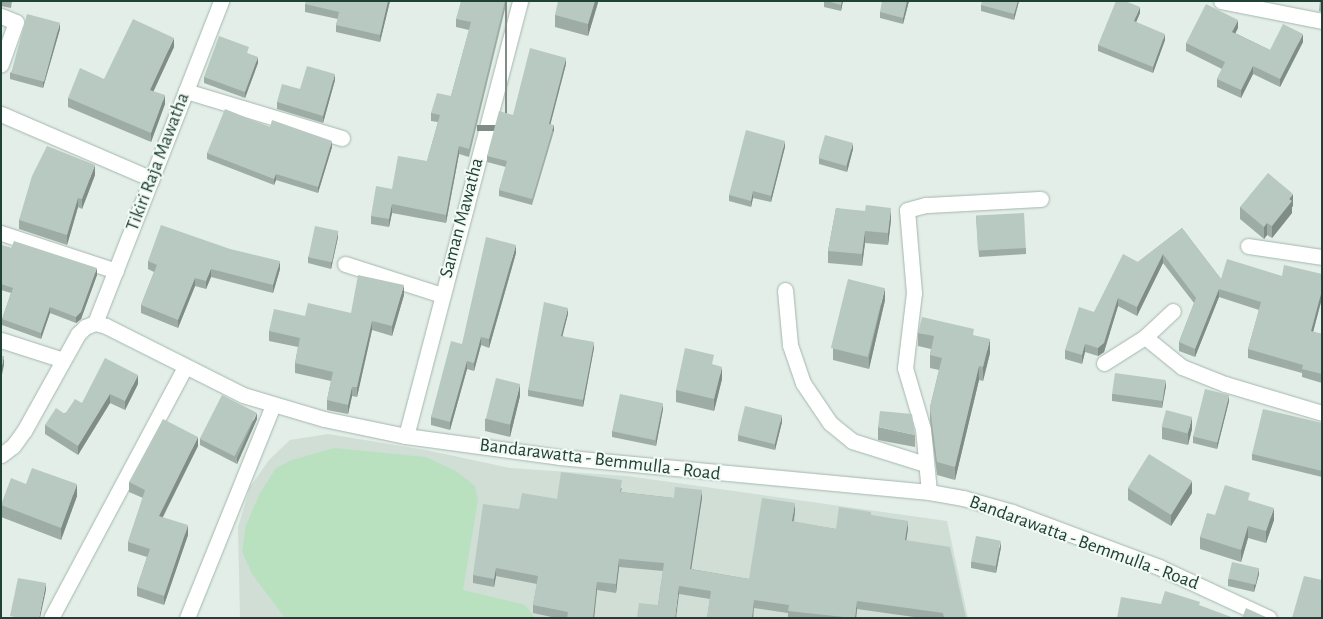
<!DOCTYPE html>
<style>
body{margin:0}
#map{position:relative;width:1323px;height:619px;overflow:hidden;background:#e2eee7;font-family:"Alegreya Sans",sans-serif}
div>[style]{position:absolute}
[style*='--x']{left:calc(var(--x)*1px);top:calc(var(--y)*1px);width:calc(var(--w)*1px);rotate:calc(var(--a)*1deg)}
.built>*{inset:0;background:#d0ded6}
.green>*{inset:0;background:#b9e1c0}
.roads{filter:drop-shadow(0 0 1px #a4b7ae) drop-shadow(0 0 1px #a4b7ae)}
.minor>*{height:15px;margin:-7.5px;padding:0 7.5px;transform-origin:7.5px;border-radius:7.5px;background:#fff}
.tertiary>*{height:15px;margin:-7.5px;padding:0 7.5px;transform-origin:7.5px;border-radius:7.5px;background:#fff}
.wall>*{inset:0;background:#9dada5}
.shaded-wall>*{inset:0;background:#808d86;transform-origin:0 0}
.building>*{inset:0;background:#b7c9c0;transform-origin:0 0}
span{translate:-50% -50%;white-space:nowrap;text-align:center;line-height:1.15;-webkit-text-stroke:4px #f3faf6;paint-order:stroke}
.street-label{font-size:19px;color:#204135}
.frame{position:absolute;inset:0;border:2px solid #204135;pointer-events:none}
</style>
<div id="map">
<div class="built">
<i style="clip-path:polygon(328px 434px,426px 450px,510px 468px,627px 476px,947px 521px,968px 618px,240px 618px,238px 527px,250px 487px,269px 460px,290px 440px)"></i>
</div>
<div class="green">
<i style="clip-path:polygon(334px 448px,426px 457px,456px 471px,475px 486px,478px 500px,463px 590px,525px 605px,535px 618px,285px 618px,252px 574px,242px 551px,246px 525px,260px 493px,276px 468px,292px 460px)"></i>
</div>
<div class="roads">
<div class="minor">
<i style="--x:1221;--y:1;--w:103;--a:11.2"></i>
<i style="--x:1;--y:16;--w:16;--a:22"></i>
<i style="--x:16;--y:22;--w:45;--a:109.7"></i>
<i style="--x:186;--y:91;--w:163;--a:16.8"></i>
<i style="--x:1;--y:114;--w:164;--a:23.3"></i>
<i style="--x:1;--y:233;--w:121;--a:18.3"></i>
<i style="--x:1248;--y:246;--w:75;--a:8.5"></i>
<i style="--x:345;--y:264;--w:102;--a:17.7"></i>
<i style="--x:785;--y:290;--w:55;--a:84.8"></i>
<i style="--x:790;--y:345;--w:40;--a:71.1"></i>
<i style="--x:803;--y:383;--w:48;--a:56"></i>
<i style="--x:830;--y:423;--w:28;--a:39"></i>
<i style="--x:852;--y:441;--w:77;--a:17.5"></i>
<i style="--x:95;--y:323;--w:346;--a:-68.6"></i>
<i style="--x:1145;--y:337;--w:48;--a:39"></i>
<i style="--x:1182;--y:367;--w:46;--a:21.6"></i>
<i style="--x:1225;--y:384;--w:101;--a:16.6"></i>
<i style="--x:1;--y:340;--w:65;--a:17.9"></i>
<i style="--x:1104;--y:363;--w:49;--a:-32.4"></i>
<i style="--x:1145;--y:337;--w:38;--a:-43"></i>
<i style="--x:406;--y:436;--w:450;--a:-75.3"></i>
<i style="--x:929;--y:492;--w:63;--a:-95.4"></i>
<i style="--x:923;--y:429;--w:64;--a:-106.4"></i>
<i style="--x:905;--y:368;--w:76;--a:-83.2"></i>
<i style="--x:914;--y:293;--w:83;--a:-94.8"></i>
<i style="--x:907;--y:210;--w:20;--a:-15"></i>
<i style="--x:926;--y:205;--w:115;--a:-3"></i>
<i style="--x:51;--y:618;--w:285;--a:-61.9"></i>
<i style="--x:187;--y:618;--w:230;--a:-68"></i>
</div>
<div class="tertiary">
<i style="--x:1;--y:455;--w:15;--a:-37"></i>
<i style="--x:13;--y:446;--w:19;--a:-54"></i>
<i style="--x:24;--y:431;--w:111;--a:-60.9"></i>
<i style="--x:78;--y:334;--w:10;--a:-45"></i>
<i style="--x:85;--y:327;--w:11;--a:-22"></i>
<i style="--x:95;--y:323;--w:11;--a:15"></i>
<i style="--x:106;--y:326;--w:153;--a:26.7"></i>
<i style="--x:243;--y:395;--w:84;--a:16.5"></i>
<i style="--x:324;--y:419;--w:84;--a:11.7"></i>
<i style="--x:406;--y:436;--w:154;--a:7.8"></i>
<i style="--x:559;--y:457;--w:372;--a:5.4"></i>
<i style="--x:929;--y:492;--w:35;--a:10"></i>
<i style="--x:963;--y:498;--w:51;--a:15.9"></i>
<i style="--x:1012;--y:512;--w:157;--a:20.5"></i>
<i style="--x:1159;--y:567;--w:121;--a:24.9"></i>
</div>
</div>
<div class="wall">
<i style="clip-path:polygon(1px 1px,12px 1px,11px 8px,1px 6px)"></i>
<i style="clip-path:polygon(390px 1px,380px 42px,336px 32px,336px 25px,338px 19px,305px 12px,305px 4px)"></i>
<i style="clip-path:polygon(507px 1px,469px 157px,459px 154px,446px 223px,392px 213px,389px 227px,371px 224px,371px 216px,392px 189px,427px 161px,438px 122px,431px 121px,431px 113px,451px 96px,469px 30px,456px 27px,456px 19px)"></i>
<i style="clip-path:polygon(598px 1px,588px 36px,555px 27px,555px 15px)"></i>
<i style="clip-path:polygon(824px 1px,843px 1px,841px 11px,824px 7px)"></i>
<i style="clip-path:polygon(909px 1px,903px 24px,880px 18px,880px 12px)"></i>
<i style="clip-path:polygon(1019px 1px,1014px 20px,981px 11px,981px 5px)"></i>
<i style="clip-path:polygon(1320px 1px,1322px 1px,1322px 12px,1319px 11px)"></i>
<i style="clip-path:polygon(1140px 13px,1136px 22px,1165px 40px,1153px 73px,1098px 51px,1098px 45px)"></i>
<i style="clip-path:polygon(1238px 28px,1235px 33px,1270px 50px,1303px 42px,1280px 87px,1253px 74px,1241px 98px,1217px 87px,1217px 79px,1222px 69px,1186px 51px,1186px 43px)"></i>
<i style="clip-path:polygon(60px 29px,43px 88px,10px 79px,10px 73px)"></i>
<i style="clip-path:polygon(174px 47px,153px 91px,165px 104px,151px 142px,68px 107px,68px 98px,104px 79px)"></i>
<i style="clip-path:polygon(249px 54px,258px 63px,245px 98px,204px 83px,204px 77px)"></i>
<i style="clip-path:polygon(566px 64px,550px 124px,554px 131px,532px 205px,499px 196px,499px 190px,506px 167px,487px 162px,487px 156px,513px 115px)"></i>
<i style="clip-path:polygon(335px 80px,323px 123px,277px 109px,277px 102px)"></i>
<i style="clip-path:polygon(270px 127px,332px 147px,318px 193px,276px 180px,274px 185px,207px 159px,207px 153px)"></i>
<i style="clip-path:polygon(785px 147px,771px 202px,753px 198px,751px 207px,729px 201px,729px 195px)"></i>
<i style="clip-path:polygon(853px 149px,847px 172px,819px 164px,819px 158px)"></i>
<i style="clip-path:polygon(95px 175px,82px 209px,78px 207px,67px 245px,19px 229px,19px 220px)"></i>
<i style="clip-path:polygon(1293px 206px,1292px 207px,1292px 213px,1272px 238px,1267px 235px,1264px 239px,1240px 219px,1240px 207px)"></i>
<i style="clip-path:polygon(836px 208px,891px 220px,888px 245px,865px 243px,862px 266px,828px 263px,828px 251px)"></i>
<i style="clip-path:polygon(976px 216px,1026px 248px,1026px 254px,979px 257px)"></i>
<i style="clip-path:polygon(1182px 228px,1221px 279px,1322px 274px,1322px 298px,1313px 332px,1322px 334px,1322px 383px,1302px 377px,1302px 373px,1248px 358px,1248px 349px,1259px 310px,1219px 297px,1195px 357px,1179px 351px,1179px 342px,1194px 303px,1163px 263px,1137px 316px,1118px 306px,1104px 352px,1098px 356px,1085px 352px,1082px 364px,1065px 359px,1065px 350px,1094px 312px,1138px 262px)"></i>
<i style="clip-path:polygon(338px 237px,331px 269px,308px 263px,308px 257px)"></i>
<i style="clip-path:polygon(1px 245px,97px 275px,81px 319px,76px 323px,50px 313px,41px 339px,2px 325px,2px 319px,11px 293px,1px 290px)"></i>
<i style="clip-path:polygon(516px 253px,489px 348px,481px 345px,474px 371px,467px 369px,450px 430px,431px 425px,431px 417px,462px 344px)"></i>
<i style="clip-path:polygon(148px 261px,280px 269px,273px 293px,211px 277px,206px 289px,195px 286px,178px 328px,141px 313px,141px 305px,154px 272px,148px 269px)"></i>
<i style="clip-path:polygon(404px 295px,392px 336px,372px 330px,357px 397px,352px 396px,348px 414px,327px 410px,327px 400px,331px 381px,295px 373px,295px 363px,298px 347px,269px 341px,269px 331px,305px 316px,351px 313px)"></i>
<i style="clip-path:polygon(885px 300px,869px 369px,833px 360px,833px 348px)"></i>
<i style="clip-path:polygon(568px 314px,562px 336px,594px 348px,583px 407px,528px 396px,528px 390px)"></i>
<i style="clip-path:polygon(918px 333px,974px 336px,990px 353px,983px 381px,979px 380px,955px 480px,937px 475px,930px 420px,930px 407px,939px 370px,930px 368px,930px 355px,931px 349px,918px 346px)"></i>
<i style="clip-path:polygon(714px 365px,722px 379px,714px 411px,676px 402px,676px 390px)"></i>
<i style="clip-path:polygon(138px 384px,125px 410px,110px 403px,78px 455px,45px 434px,45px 425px,82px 403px)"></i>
<i style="clip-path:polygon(1166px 386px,1162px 408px,1112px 401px,1112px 394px)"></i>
<i style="clip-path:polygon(520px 396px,510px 437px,485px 431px,485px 419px)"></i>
<i style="clip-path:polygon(1229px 401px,1217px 449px,1193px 443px,1193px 436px)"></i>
<i style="clip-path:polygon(663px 409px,656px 446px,612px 437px,612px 431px)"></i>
<i style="clip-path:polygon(257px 419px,237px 464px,200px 445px,200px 439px)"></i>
<i style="clip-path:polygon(782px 422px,775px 450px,738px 441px,738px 435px)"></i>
<i style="clip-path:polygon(1322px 423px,1322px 477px,1252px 460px,1252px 454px)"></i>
<i style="clip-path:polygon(878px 427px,915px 435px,915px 447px,878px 440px)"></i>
<i style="clip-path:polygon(1162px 427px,1192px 429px,1188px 445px,1162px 439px)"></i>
<i style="clip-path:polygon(198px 446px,162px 517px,188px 535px,164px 605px,137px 596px,137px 587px,147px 557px,128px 551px,128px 542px,143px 498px,129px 492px,129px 482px)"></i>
<i style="clip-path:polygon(26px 484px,77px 496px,61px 540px,1px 517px,1px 504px)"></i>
<i style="clip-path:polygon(622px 488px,621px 492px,674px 498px,702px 498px,691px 569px,749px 579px,795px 511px,794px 522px,836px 529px,871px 515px,908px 529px,906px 540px,966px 618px,921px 618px,857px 609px,856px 618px,788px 618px,788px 613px,754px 608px,753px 618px,707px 618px,710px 599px,679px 594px,658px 605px,663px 571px,619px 567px,616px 593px,597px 590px,594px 618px,556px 618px,533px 613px,533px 605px,537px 584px,496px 576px,494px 587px,473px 583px,473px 575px,519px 509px,557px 499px)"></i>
<i style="clip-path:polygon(1128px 488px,1192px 493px,1171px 526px,1128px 500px)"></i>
<i style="clip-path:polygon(1250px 501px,1274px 520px,1266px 543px,1248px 538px,1241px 562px,1200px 549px,1200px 537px,1215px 515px)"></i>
<i style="clip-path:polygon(1001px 547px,996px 573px,971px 568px,971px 562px)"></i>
<i style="clip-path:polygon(1259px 574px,1254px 592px,1228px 586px,1228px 579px)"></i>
</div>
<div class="shaded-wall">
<i style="clip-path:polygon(388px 1px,390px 1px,380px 42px,380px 35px)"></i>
<i style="left:505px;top:1px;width:2px;height:152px"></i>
<i style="clip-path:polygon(595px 1px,598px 1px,598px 3px,588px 36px,588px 24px)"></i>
<i style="clip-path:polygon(842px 1px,843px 1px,841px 11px,841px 5px)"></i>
<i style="clip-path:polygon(907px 1px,909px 1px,903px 24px,903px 18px)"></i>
<i style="clip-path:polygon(1018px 1px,1019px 1px,1014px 20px,1014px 14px)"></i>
<i style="clip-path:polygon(1140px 7px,1140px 13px,1134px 27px,1134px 21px)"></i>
<i style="clip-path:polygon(1238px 20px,1238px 28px,1232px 40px,1232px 32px)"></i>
<i style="clip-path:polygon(60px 23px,60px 29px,43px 88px,43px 82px)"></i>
<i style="clip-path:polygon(1165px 34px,1165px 40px,1153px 73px,1153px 67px)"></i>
<i style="clip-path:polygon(1303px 34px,1303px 42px,1280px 87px,1280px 79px)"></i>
<i style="clip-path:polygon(174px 38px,174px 47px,150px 99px,150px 90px)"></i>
<i style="clip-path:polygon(258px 57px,258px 63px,245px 98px,245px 92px)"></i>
<i style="clip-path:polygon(566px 58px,566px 64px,549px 130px,549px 124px)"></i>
<i style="clip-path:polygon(1253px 66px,1253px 74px,1241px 98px,1241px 90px)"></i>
<i style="clip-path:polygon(335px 74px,335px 80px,323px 123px,323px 116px)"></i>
<i style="clip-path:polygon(165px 95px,165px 104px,151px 142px,151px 133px)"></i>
<i style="left:554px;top:125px;width:6px;height:77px;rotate:90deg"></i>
<i style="clip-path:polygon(332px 141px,332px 147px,318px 193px,318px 187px)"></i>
<i style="clip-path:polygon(785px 141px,785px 147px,771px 202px,771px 196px)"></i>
<i style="clip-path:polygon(853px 143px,853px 149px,847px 172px,847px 165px)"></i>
<i style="clip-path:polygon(459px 146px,459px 154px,446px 223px,446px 215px)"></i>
<i style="clip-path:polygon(95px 165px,95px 175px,82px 209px,82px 199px)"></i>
<i style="clip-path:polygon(276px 174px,276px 180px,274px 185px,274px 179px)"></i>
<i style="clip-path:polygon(753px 191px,753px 198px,751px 207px,751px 201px)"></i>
<i style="clip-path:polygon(1293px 194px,1293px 206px,1292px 207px,1292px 213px,1272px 238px,1272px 226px,1289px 199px)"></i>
<i style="clip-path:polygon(78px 198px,78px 207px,67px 245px,67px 235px)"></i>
<i style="clip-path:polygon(392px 204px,392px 213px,389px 227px,389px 219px)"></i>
<i style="clip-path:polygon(891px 208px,891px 220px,888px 245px,888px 233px)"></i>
<i style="clip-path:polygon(1267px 223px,1267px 235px,1264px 239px,1264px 227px)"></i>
<i style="clip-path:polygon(338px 231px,338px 237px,331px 269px,331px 263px)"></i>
<i style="clip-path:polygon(865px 231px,865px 243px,862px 266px,862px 254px)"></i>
<i style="clip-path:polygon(516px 245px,516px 253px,489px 348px,489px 339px)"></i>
<i style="clip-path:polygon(1163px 254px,1163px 263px,1137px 316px,1137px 307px)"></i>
<i style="clip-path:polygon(280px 261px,280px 269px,273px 293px,273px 285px)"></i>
<i style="clip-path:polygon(97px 268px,97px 275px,81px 319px,76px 323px,76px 317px)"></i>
<i style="clip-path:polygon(211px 269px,211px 277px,206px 289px,206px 281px)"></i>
<i style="clip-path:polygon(195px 278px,195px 286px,178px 328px,178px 320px)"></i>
<i style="clip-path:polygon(404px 285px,404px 295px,392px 336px,392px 326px)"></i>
<i style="clip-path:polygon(885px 288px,885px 300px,869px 369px,869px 357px)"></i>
<i style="clip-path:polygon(1219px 289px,1219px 297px,1195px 357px,1195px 349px)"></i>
<i style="clip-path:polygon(1322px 290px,1322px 298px,1311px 340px,1311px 331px)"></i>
<i style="clip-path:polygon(1118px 298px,1118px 306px,1104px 352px,1098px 356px,1098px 348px)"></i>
<i style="clip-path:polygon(50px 307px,50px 313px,41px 339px,41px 333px)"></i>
<i style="clip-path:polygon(568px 308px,568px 314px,561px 342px,561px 336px)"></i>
<i style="clip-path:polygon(372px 321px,372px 330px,357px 397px,357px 387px)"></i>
<i style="clip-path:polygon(481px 337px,481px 345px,474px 371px,474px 363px)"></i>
<i style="clip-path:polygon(990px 339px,990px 353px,983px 381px,983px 367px)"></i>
<i style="clip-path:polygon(594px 342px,594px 348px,583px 407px,583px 400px)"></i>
<i style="clip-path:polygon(1085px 344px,1085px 352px,1082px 364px,1082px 355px)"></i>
<i style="clip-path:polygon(4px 356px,4px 365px,1px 379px,1px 370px)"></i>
<i style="clip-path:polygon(467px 361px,467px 369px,450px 430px,450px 422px)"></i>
<i style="clip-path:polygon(979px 366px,979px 380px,955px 480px,955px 467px)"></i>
<i style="clip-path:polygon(722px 367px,722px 379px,714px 411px,714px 399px)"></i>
<i style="clip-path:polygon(138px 375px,138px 384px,125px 410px,125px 401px)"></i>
<i style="clip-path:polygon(1166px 380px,1166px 386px,1162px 408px,1162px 402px)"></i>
<i style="clip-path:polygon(520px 384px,520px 396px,510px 437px,510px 425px)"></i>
<i style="clip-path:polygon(352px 387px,352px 396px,348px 414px,348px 405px)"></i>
<i style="clip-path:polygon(110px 394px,110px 403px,78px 455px,78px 446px)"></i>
<i style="clip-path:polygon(1229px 395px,1229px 401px,1217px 449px,1217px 443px)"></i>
<i style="clip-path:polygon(663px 403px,663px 409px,656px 446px,656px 440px)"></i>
<i style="clip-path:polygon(257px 413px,257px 419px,237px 464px,237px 458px)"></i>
<i style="clip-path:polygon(782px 415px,782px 422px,775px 450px,775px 444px)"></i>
<i style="clip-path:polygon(1192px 417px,1192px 429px,1188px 445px,1188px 433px)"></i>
<i style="clip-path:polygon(198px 437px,198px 446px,159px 525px,159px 516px)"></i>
<i style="clip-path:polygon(1192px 481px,1192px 493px,1171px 526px,1171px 514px)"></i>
<i style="clip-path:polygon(77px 484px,77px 496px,61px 540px,61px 528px)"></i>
<i style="clip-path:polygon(702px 490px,702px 498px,690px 577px,690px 569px)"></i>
<i style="clip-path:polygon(795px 503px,795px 511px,792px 529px,792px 521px)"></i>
<i style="clip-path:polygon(1274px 508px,1274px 520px,1266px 543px,1266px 531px)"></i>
<i style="clip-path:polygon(908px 521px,908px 529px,905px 548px,905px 540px)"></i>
<i style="clip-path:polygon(188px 525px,188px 535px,164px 605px,164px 596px)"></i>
<i style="clip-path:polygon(1248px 526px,1248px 538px,1241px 562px,1241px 550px)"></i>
<i style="clip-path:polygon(1001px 541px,1001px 547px,996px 573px,996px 567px)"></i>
<i style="clip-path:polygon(619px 559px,619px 567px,616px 593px,616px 584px)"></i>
<i style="clip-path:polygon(496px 568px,496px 576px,494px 587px,494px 579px)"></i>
<i style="clip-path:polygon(1259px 568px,1259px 574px,1254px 592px,1254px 586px)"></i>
<i style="clip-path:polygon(597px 582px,597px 590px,594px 618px,593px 618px)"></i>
<i style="clip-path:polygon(46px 583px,46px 590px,40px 618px,39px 618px)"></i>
<i style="clip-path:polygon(679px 586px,679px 594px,676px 618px,675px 618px)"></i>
<i style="clip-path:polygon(754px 600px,753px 618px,752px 618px)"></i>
<i style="clip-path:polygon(857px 601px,857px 609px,856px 618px,855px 618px)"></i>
</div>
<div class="building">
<i style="clip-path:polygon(306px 1px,388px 1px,380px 35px,336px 25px,339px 12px,305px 4px)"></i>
<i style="clip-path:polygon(461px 1px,505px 1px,469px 149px,459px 146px,446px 215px,392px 204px,389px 219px,371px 216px,376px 186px,392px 189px,398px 156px,427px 161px,440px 115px,431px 113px,437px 93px,451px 96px,471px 22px,456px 19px)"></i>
<i style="clip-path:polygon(558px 1px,595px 1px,588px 24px,555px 15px)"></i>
<i style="clip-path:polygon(826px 1px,842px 1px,841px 5px)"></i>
<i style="clip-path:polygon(882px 1px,907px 1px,903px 18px,880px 12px)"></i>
<i style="clip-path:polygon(982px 1px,1018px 1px,1014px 14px,981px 5px)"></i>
<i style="clip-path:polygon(1116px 1px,1125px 1px,1140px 7px,1134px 21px,1165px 34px,1153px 67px,1098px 45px)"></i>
<i style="clip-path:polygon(1206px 4px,1238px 20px,1232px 32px,1270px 50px,1283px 24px,1303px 34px,1280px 79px,1253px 66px,1241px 90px,1217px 79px,1225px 62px,1186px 43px)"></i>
<i style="left:27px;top:14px;width:34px;height:61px;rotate:15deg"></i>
<i style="clip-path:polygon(133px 19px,174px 38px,150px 90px,165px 95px,151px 133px,68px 98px,80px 68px,104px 79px)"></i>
<i style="clip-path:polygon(219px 36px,249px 47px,247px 53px,258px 57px,245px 92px,204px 77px)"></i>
<i style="clip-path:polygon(530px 48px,566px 58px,549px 124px,554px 125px,532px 199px,499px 190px,507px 161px,487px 156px,499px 111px,513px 115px)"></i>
<i style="clip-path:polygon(307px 66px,335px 74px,323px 116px,277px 102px,282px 84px,300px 89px)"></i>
<i style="clip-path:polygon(225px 109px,270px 127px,272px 120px,332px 141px,318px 187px,276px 174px,274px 179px,207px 153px)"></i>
<i style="clip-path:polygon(746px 130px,785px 141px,771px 196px,753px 191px,751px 201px,729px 195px)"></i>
<i style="left:825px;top:135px;width:29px;height:24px;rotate:16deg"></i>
<i style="clip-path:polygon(47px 146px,95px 165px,82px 199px,78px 198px,67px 235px,19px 220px,32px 176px)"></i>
<i style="clip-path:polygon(1268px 173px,1293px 194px,1289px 199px,1292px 201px,1272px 226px,1267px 223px,1264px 227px,1240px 207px)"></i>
<i style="clip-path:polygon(866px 205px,891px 208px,888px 233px,865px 231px,862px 254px,828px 251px,836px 208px,865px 211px)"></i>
<i style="left:1024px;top:213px;width:35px;height:48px;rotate:87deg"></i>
<i style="clip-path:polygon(161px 225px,230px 249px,280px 261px,273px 285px,211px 269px,206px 281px,195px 278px,178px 320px,141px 305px,157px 265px,148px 261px)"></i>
<i style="left:315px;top:226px;width:24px;height:32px;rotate:12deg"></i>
<i style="clip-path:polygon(1182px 228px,1221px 279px,1227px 259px,1282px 276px,1284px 265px,1322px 274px,1322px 290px,1311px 331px,1322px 334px,1322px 374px,1302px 369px,1303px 365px,1248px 349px,1261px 302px,1219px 289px,1195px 349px,1179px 342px,1196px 298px,1163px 254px,1137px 307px,1118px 298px,1104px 343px,1098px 348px,1085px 344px,1082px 355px,1065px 350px,1079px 307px,1094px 312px,1123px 254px,1138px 262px)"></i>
<i style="clip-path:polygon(486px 237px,516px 245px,489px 339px,481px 337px,474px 363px,467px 361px,450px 422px,431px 417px,451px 341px,462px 344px)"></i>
<i style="clip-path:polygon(14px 241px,97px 268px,81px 312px,76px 317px,50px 307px,41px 333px,2px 319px,13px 288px,1px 284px,1px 245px,11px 248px)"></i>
<i style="clip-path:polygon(358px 275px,404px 285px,392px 326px,372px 321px,357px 387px,352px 387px,348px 405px,327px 400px,333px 372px,295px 363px,300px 338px,269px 331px,274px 309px,305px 316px,308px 303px,351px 313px)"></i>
<i style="left:848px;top:279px;width:38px;height:71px;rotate:14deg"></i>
<i style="clip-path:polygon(544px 302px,568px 308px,561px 336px,594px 342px,583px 400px,528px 390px)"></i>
<i style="clip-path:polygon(922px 317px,974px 329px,973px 335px,990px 339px,983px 367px,979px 366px,955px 467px,937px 462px,930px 407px,942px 358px,930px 355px,934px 336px,918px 333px)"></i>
<i style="clip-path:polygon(685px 348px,714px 355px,712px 364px,722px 367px,714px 399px,676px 390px)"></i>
<i style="clip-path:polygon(1px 356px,4px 356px,1px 370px)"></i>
<i style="clip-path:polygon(105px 358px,138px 375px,125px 401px,110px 394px,78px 446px,45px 425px,56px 408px,65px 414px,75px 399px,82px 403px)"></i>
<i style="left:1115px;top:373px;width:51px;height:21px;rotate:8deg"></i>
<i style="left:496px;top:378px;width:25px;height:42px;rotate:14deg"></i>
<i style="left:1205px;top:389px;width:25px;height:49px;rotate:14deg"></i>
<i style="left:620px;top:394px;width:44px;height:38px;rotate:12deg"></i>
<i style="left:222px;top:395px;width:39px;height:49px;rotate:27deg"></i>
<i style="left:745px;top:406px;width:38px;height:30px;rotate:14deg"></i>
<i style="clip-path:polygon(1263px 409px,1322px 423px,1322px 471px,1252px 454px)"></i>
<i style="left:1166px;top:410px;width:27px;height:17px;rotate:15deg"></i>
<i style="clip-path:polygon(880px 411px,912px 414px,915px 435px,878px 427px)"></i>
<i style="clip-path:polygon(163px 419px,198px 437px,159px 516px,188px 525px,164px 596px,137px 587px,150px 549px,128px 542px,145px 490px,129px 482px)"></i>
<i style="left:1149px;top:454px;width:51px;height:40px;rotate:32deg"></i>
<i style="clip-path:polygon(32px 468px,77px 484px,61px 528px,1px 505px,11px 478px,26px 484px)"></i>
<i style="clip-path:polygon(561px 472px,622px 480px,620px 492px,674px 498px,675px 487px,702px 490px,690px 569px,749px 579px,762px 498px,795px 503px,792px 521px,836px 529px,839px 507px,871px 512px,871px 515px,908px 521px,905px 540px,950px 547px,966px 618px,944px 618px,943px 613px,857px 601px,855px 618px,853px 618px,788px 611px,789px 605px,754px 600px,752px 618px,707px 618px,711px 591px,679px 586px,675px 618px,637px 618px,639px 603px,658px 605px,664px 563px,619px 559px,616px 584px,597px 582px,593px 618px,567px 618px,568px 612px,533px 605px,538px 576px,496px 568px,494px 579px,473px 575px,483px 504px,519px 509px,522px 493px,557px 499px)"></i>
<i style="clip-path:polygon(1225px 485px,1250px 493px,1248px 500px,1274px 508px,1266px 531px,1248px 526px,1241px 550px,1200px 537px,1207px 513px,1215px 515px)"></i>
<i style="left:976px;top:536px;width:25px;height:26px;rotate:11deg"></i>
<i style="left:1232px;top:562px;width:28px;height:17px;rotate:13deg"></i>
<i style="clip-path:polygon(1304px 576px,1322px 580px,1322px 618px,1292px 618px)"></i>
<i style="clip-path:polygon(18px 578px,46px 583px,39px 618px,20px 618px,10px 616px)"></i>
<i style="clip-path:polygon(1165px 591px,1200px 602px,1199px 605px,1234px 618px,1117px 618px,1121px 597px,1161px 604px)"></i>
<i style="clip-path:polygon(1246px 608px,1268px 618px,1242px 618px)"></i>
</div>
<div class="street-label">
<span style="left:158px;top:162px;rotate:-69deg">Tikiri Raja Mawatha</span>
<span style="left:462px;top:218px;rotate:-75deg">Saman Mawatha</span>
<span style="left:600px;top:460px;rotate:7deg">Bandarawatta - Bemmulla - Road</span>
<span style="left:1084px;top:543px;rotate:20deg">Bandarawatta - Bemmulla - Road</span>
</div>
<div class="frame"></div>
</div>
